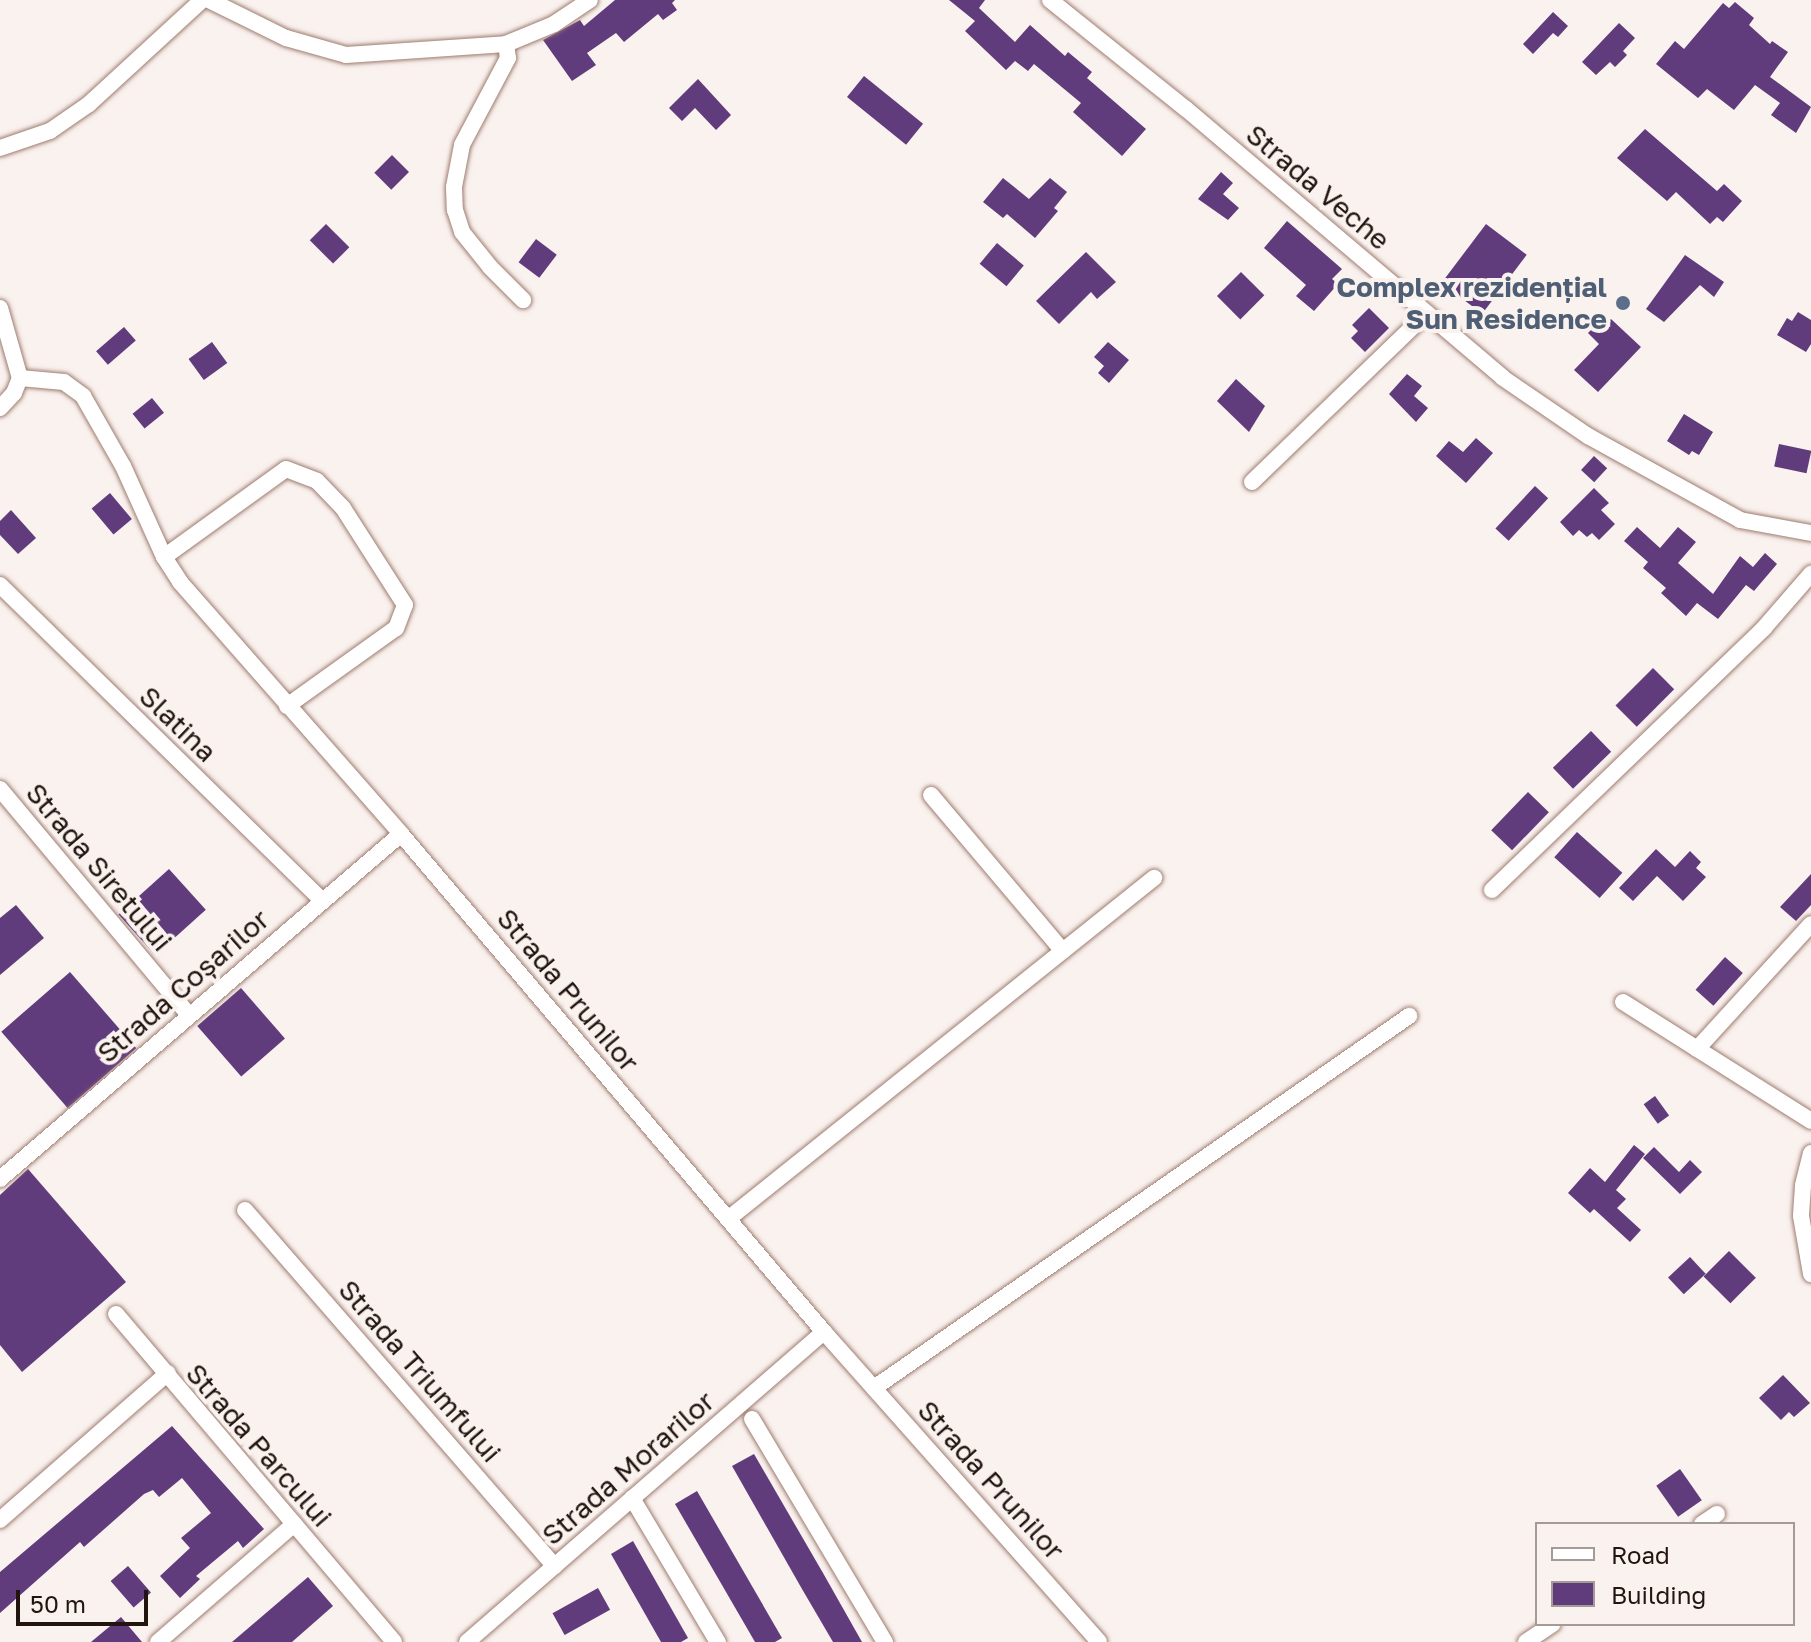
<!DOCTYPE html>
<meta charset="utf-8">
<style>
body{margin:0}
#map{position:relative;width:1811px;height:1642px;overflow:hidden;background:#faf2ef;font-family:"Golos Text",sans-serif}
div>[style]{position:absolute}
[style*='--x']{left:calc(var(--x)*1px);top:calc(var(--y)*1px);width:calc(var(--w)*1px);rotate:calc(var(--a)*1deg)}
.building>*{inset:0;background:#613c7d;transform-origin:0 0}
.roads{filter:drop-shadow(0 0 2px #9e7c6f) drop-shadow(0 0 2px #9e7c6f)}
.minor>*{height:16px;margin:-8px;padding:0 8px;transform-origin:8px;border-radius:8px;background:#fff}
.dots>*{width:22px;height:22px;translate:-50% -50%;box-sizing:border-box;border:4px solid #faf2ef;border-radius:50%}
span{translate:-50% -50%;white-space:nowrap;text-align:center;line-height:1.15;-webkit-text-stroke:8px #faf2ef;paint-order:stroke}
.street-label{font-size:28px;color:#221510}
.service-label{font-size:28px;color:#4e5e75;font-weight:700}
.right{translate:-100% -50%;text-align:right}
.legend{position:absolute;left:1535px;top:1522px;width:260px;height:104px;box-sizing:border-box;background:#faf2ef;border:2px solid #a49a96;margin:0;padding:10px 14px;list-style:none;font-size:24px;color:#221510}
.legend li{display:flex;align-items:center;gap:16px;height:40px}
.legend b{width:40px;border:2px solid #a49a96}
.scale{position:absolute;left:16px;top:1590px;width:132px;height:36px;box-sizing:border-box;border:4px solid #221510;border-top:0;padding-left:10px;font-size:24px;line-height:28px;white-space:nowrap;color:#221510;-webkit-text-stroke:6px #faf2ef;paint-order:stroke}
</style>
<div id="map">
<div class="building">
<i style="clip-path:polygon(615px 0,675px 0,672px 3px,677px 10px,663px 20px,658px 14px,624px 42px,616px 33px,587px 53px,596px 65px,572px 81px,543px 40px,580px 20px,584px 26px)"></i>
<i style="clip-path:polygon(949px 0,985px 0,979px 8px,1015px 42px,1030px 25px,1065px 56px,1068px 52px,1092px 72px,1087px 78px,1146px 129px,1122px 156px,1073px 112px,1081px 103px,1034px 64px,1028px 71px,1015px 61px,1006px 70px,965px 31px,975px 21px)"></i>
<i style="clip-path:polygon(1735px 2px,1754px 18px,1749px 25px,1770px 44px,1772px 41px,1788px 52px,1770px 77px,1811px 107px,1796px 133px,1771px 115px,1780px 103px,1755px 85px,1734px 110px,1707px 89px,1698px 98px,1656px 64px,1675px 41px,1684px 49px,1723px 3px,1729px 8px)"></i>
<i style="clip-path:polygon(1553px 12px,1568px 26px,1558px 37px,1553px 33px,1533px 54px,1523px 44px)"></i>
<i style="clip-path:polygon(1619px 23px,1635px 38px,1623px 51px,1627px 55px,1615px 67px,1610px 62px,1596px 75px,1582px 62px)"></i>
<i style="left:864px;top:76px;width:76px;height:27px;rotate:39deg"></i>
<i style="clip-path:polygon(698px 79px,731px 115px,716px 130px,695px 108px,682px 121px,669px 108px)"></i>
<i style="clip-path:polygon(1645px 129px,1717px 191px,1724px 184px,1742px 201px,1723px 222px,1717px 217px,1710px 224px,1676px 192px,1667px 201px,1617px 158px)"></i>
<i style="left:392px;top:155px;width:24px;height:25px;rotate:45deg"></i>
<i style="clip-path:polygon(1221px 172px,1233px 183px,1223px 194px,1239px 208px,1228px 220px,1198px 199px)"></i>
<i style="clip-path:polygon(1003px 178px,1029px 199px,1050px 178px,1067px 192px,1054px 208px,1058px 211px,1035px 238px,1007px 214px,1003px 218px,983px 202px)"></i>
<i style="clip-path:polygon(1287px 221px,1342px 269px,1332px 279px,1338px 284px,1314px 311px,1296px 296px,1306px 285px,1264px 248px)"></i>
<i style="left:326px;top:224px;width:33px;height:23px;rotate:45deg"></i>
<i style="left:1486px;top:224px;width:51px;height:74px;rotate:37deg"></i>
<i style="left:536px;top:239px;width:26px;height:29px;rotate:37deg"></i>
<i style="left:997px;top:243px;width:35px;height:27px;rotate:40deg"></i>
<i style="clip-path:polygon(1086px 252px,1116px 282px,1097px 299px,1091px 292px,1059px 324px,1036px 301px)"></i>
<i style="clip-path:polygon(1685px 255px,1724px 282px,1714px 297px,1700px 285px,1664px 322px,1646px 309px)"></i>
<i style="left:1241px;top:272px;width:33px;height:34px;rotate:45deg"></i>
<i style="clip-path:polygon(1369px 308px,1389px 328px,1365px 352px,1351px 338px,1358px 331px,1352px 325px)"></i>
<i style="clip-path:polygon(1798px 312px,1811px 320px,1811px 344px,1806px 352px,1777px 335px,1787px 318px,1792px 321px)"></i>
<i style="clip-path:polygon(1611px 319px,1641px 347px,1598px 392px,1574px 370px,1599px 344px,1588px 333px,1600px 320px,1605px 326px)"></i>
<i style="left:124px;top:327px;width:18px;height:37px;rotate:49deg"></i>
<i style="left:212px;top:342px;width:26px;height:29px;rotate:54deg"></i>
<i style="clip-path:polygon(1108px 342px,1129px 360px,1109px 383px,1098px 373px,1104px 366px,1094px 357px)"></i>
<i style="clip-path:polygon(1407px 374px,1422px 386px,1414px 396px,1428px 408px,1416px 422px,1389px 394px)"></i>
<i style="clip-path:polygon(1236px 379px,1265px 406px,1249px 432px,1217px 401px)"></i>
<i style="left:152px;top:398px;width:19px;height:25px;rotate:51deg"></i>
<i style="clip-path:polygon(1684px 414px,1713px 432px,1699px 455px,1692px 451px,1689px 455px,1667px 441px)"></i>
<i style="clip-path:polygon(1476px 438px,1493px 453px,1466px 483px,1436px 456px,1449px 441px,1463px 452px)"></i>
<i style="left:1779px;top:444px;width:33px;height:23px;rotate:12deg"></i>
<i style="left:1594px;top:456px;width:18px;height:19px;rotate:43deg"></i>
<i style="left:1535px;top:486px;width:18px;height:58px;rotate:43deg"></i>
<i style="clip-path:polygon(1594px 488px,1609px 503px,1601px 510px,1615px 524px,1599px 540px,1592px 533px,1587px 537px,1579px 530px,1573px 536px,1560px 522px)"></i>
<i style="left:110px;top:493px;width:34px;height:24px;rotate:50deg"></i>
<i style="clip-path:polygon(11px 510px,36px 538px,18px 554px,0 535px,0 521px)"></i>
<i style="clip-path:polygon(1637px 527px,1660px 548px,1678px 527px,1696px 542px,1678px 563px,1713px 594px,1740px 556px,1753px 567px,1765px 553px,1777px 564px,1754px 591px,1746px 585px,1718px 619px,1697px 603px,1686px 616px,1661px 593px,1666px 588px,1643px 568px,1648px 562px,1624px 541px)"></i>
<i style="left:1653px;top:668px;width:30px;height:53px;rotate:45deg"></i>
<i style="left:1591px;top:731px;width:29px;height:53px;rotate:46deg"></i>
<i style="left:1528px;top:792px;width:29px;height:53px;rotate:44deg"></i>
<i style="left:1577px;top:832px;width:61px;height:34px;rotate:42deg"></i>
<i style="clip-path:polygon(1656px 849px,1675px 867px,1690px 851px,1701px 862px,1696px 868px,1706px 877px,1683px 901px,1657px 876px,1633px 901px,1619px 888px)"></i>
<i style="left:169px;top:869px;width:55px;height:68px;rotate:48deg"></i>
<i style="clip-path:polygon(1811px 874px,1811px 905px,1796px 921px,1780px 907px)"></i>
<i style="clip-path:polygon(16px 905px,44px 938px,0 975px,0 918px)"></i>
<i style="left:1725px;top:957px;width:24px;height:44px;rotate:42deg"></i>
<i style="left:70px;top:972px;width:101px;height:91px;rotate:49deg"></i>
<i style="left:241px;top:988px;width:67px;height:58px;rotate:49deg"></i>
<i style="left:1655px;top:1096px;width:24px;height:14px;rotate:54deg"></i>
<i style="clip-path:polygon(1634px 1145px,1645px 1154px,1616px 1190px,1626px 1199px,1617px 1208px,1641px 1230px,1630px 1242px,1594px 1209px,1590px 1213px,1568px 1193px,1590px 1168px,1605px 1182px)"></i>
<i style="clip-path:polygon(1654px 1147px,1679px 1172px,1690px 1160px,1702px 1172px,1680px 1194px,1643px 1158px)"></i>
<i style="clip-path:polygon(28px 1169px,126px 1282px,22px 1372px,0 1345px,0 1195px)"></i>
<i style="left:1729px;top:1251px;width:38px;height:36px;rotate:45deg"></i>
<i style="left:1690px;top:1257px;width:23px;height:30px;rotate:47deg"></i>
<i style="clip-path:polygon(1783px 1375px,1810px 1403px,1794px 1417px,1789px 1412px,1781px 1420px,1759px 1398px)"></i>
<i style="clip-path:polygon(172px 1426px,264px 1529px,243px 1548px,238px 1541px,196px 1576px,200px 1579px,180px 1598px,160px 1576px,190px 1548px,181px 1538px,211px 1513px,182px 1478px,159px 1497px,153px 1490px,144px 1494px,84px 1547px,80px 1542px,0 1613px,0 1572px)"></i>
<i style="clip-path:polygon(754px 1454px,823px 1573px,862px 1642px,833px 1642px,802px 1589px,732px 1466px)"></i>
<i style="left:1680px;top:1469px;width:38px;height:29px;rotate:55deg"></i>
<i style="clip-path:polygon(697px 1491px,782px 1638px,775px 1642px,755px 1642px,675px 1504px)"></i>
<i style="clip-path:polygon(633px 1541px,688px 1638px,681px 1642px,661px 1642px,611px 1554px)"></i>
<i style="left:128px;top:1566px;width:35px;height:23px;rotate:49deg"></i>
<i style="clip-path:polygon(308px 1577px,333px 1606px,292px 1642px,232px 1642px)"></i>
<i style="left:598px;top:1588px;width:25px;height:52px;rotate:61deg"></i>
<i style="clip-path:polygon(121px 1617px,142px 1642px,91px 1642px)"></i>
</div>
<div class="roads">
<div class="minor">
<i style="--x:209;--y:0;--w:86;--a:26.3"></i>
<i style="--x:286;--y:38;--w:62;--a:15.8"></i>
<i style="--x:346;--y:55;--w:160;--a:-3.9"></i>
<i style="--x:506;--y:44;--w:52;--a:-22.6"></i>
<i style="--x:554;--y:24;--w:43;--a:-33.7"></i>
<i style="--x:1050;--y:0;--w:173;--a:38.7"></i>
<i style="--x:1185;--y:108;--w:417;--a:40.3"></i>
<i style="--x:1503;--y:378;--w:103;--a:34.3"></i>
<i style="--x:1588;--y:436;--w:174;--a:28.9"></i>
<i style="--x:1740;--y:520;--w:72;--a:10.4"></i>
<i style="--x:506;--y:44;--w:14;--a:82"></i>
<i style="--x:508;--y:58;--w:98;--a:117.9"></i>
<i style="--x:462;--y:145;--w:43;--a:100.8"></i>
<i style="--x:454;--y:187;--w:23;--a:88"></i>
<i style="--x:455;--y:210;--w:23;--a:72"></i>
<i style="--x:462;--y:232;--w:45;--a:51.3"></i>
<i style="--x:490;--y:267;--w:47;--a:45"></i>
<i style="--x:0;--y:148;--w:53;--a:-18.8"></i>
<i style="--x:50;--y:131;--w:47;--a:-34.7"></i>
<i style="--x:89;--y:104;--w:154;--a:-42.6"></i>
<i style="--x:0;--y:308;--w:73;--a:74.1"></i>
<i style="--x:20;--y:378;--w:16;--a:112"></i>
<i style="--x:14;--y:393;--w:21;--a:133"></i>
<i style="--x:20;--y:378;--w:44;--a:5.2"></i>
<i style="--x:64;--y:382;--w:24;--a:36"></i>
<i style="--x:83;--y:396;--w:81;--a:60.3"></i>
<i style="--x:123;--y:466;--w:100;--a:65.7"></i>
<i style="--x:164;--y:557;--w:30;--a:57"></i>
<i style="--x:180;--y:582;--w:335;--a:48.7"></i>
<i style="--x:401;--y:834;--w:653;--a:49.66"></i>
<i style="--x:824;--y:1332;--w:414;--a:48.4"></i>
<i style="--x:1252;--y:482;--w:243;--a:-44"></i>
<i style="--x:164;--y:557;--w:150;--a:-35.8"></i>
<i style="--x:286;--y:469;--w:33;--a:21"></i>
<i style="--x:317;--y:481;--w:37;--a:46"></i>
<i style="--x:343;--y:508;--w:115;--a:57.4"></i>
<i style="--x:405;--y:605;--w:25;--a:111"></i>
<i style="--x:396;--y:628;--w:134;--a:144.4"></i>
<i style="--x:0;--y:585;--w:450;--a:44.4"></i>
<i style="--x:0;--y:789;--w:295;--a:50.1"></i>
<i style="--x:931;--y:795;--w:204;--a:49.8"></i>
<i style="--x:1492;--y:890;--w:378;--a:-43.9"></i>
<i style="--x:1764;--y:628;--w:72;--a:-49"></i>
<i style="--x:1623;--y:1002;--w:222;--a:32.3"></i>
<i style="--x:1697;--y:1049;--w:169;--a:-47.6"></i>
<i style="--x:1811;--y:1153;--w:34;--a:104"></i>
<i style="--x:1803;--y:1186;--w:30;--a:94"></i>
<i style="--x:1801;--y:1216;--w:59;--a:80.2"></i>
<i style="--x:0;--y:1179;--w:529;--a:-40.71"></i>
<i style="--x:245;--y:1210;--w:472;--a:49"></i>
<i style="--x:728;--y:1219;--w:546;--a:-38.68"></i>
<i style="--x:116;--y:1314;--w:430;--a:49.7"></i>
<i style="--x:874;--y:1388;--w:652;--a:-34.81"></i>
<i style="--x:752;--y:1419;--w:260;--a:59.2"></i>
<i style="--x:632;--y:1498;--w:168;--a:59.2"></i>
<i style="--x:0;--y:1520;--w:223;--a:-41.2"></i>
<i style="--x:1702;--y:1524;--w:18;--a:-34"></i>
<i style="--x:158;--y:1642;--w:180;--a:-40.9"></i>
<i style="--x:467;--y:1642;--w:473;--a:-41"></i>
<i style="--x:1526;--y:1642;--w:32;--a:-34"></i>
</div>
</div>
<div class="dots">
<i style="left:1623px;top:303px;background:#5c6f8a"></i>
</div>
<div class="street-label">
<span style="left:1318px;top:187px;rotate:40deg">Strada Veche</span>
<span style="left:178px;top:724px;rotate:44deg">Slatina</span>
<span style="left:99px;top:867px;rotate:50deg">Strada Siretului</span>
<span style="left:183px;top:986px;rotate:-41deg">Strada Coșarilor</span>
<span style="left:568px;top:990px;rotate:50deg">Strada Prunilor</span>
<span style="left:420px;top:1371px;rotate:49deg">Strada Triumfului</span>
<span style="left:259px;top:1445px;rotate:49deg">Strada Parcului</span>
<span style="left:628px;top:1468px;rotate:-41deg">Strada Morarilor</span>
<span style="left:991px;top:1480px;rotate:48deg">Strada Prunilor</span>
</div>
<div class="service-label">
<span class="right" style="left:1607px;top:303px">Complex rezidențial<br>Sun Residence</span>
</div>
<ul class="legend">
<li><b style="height:10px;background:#fff"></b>Road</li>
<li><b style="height:22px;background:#613c7d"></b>Building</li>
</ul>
<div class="scale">50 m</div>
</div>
